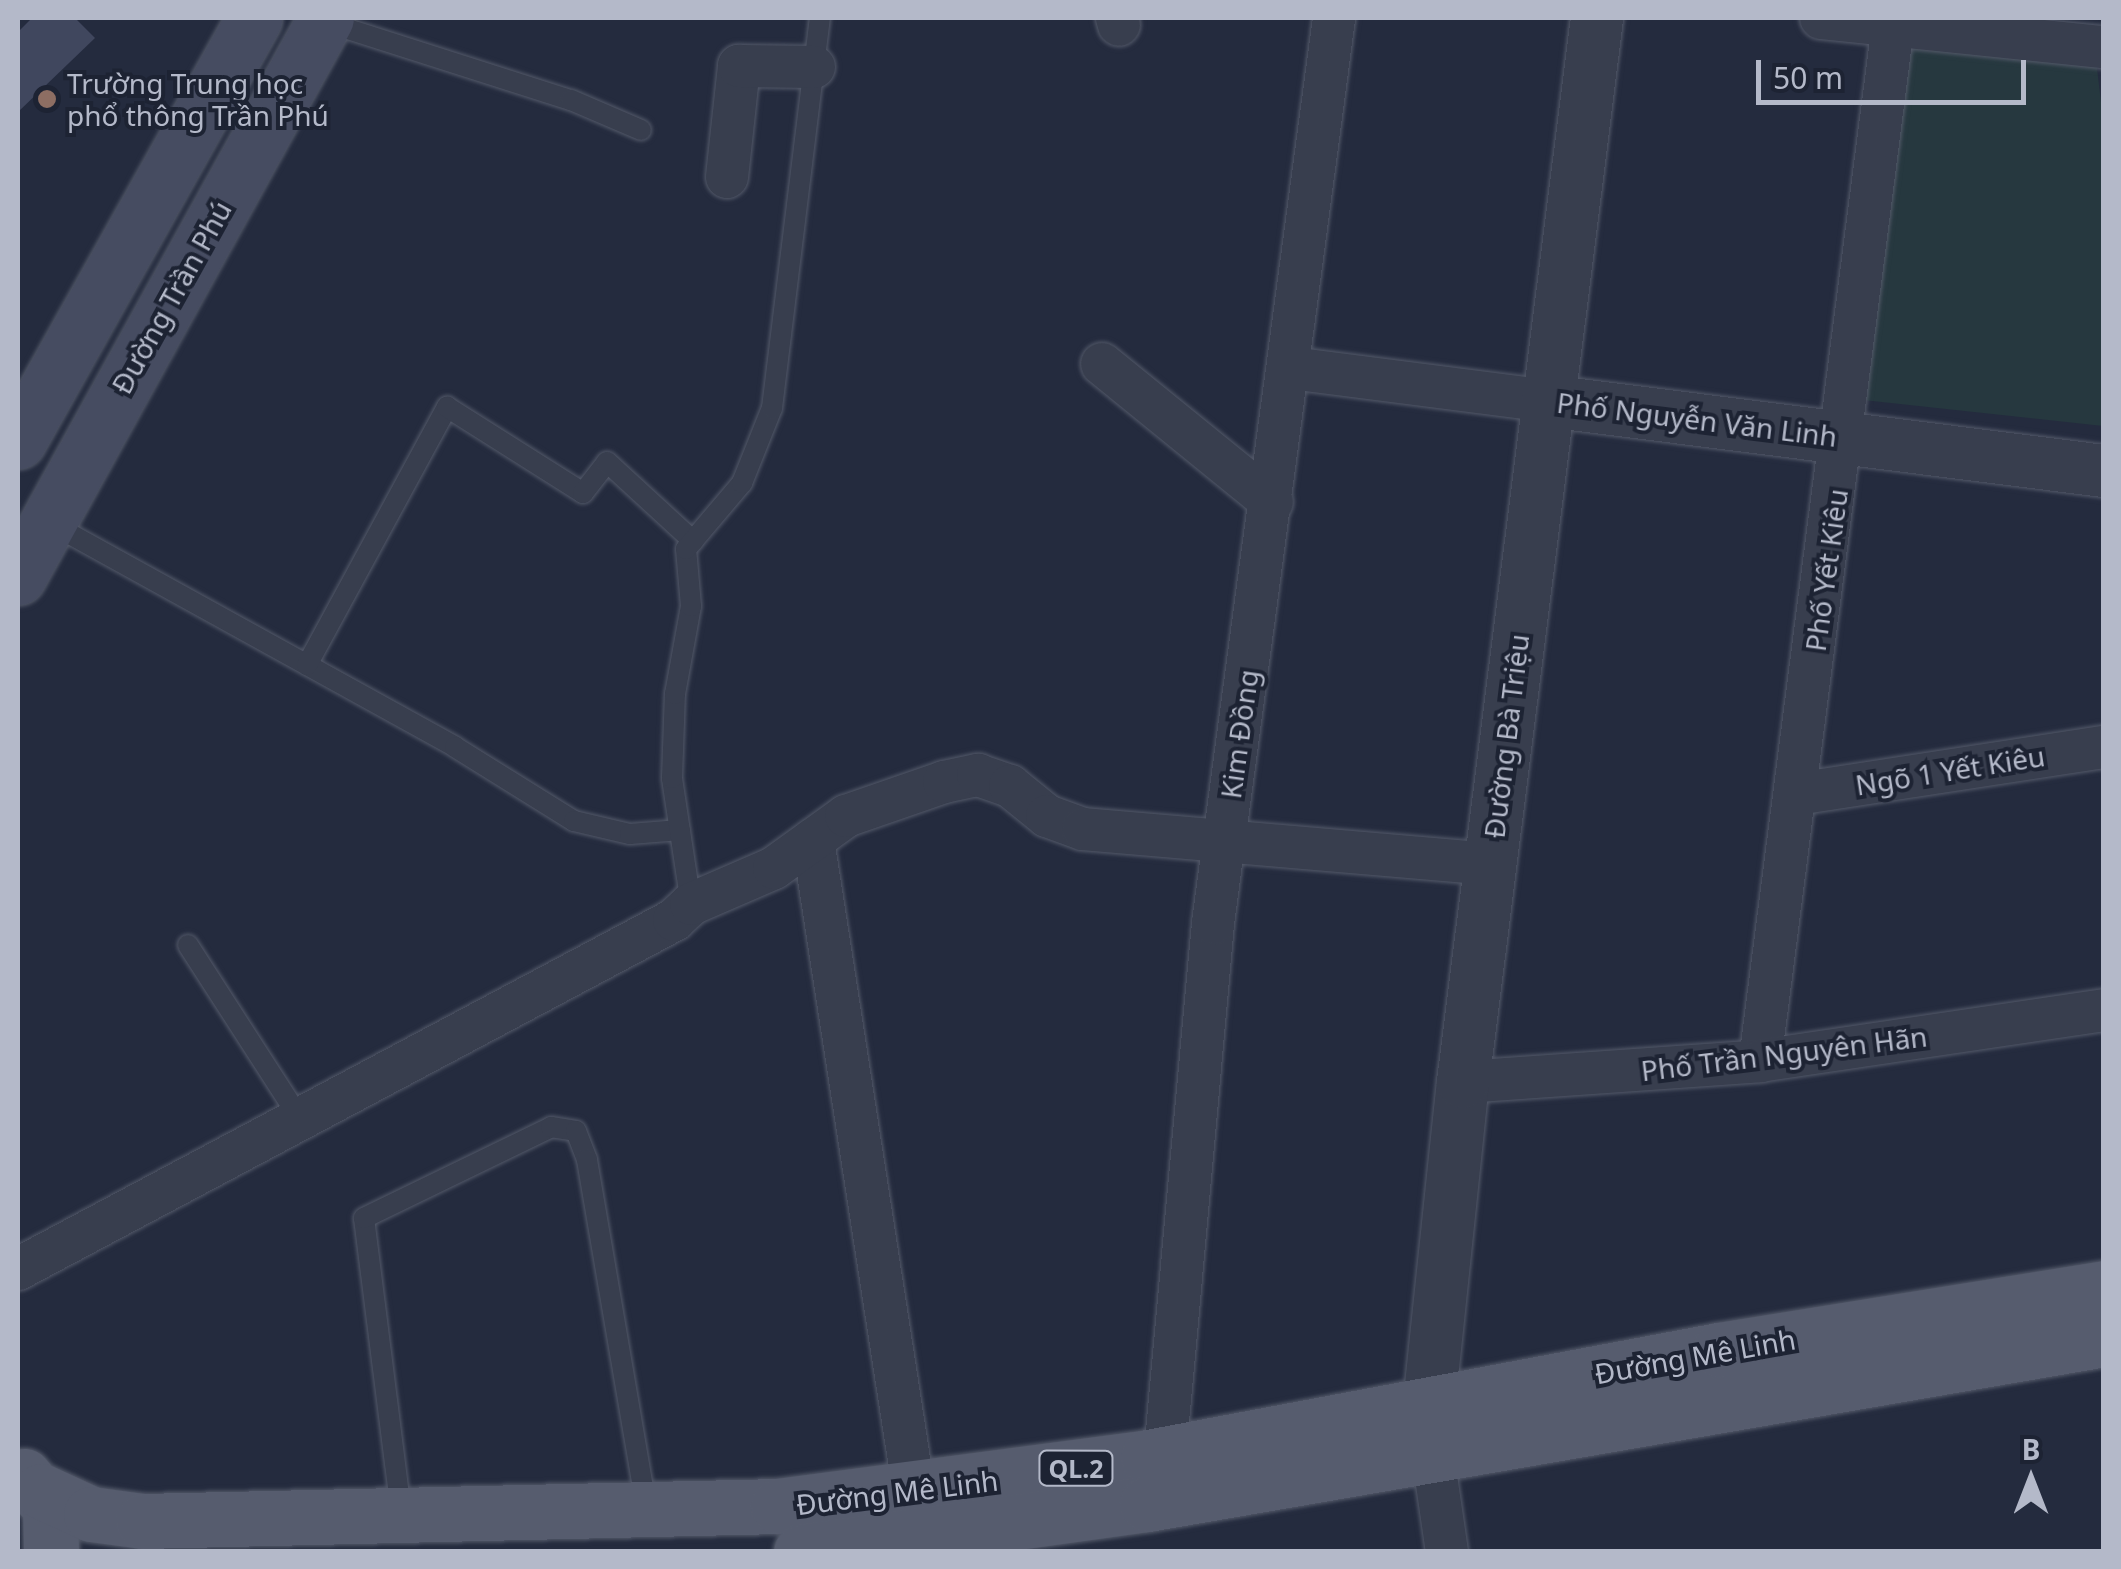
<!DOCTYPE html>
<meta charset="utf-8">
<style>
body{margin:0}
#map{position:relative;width:2121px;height:1569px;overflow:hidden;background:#242b3e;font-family:"Noto Sans",sans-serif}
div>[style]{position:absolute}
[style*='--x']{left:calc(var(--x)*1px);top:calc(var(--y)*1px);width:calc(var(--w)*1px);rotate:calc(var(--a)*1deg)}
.green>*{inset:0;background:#26383f}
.building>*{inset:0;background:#40475e}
.roads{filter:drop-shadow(0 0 2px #535969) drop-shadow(0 0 2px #535969)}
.service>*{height:20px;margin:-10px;padding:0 10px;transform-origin:10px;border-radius:10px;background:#383e4e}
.minor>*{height:42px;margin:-21px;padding:0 21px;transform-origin:21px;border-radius:21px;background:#383e4e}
.tertiary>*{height:52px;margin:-26px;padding:0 26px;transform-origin:26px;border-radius:26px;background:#383e4e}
.secondary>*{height:55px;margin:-27.5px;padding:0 27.5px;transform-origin:27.5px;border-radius:27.5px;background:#464c61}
.primary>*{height:55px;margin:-27.5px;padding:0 27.5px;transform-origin:27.5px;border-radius:27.5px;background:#565c6e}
.dots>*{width:28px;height:28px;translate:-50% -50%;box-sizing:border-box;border:5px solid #1d2333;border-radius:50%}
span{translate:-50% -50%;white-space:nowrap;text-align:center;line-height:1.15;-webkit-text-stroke:8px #1d2333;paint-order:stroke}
.shield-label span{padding:2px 8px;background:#1d2333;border:2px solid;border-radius:8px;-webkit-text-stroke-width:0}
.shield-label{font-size:25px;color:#b4b9c9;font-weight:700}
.poi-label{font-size:28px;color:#b4b9c9}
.left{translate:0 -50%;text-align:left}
.street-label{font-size:28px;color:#b4b9c9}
.frame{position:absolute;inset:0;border:20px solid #b4b9c9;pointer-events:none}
.north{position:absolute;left:1981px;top:1429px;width:100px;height:100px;-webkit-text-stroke:8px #1d2333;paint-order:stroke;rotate:0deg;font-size:28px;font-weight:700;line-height:40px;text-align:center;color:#b4b9c9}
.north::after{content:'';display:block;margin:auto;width:35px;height:45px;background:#b4b9c9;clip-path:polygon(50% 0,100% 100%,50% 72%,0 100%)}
.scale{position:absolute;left:1756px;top:60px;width:270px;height:45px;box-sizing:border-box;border:5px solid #b4b9c9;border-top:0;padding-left:12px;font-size:30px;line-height:35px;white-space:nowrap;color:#b4b9c9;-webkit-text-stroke:8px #1d2333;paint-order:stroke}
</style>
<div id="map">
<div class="green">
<i style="clip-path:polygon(1905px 46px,2096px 60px,2104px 127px,2103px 426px,1863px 400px)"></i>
</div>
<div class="building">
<i style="clip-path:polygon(32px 18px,75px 18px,95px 38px,18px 112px,18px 32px)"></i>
</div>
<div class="roads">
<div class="service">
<i style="--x:326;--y:22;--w:257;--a:17.7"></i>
<i style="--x:571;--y:100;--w:76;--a:23.2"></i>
<i style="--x:50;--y:523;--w:463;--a:28.9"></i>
<i style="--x:455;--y:747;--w:140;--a:31.9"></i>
<i style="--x:574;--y:821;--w:57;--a:13.1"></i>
<i style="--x:630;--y:834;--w:50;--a:-4.6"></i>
<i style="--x:307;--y:665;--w:294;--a:-61.5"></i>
<i style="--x:447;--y:407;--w:161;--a:32.3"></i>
<i style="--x:583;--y:493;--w:39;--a:-52"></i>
<i style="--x:607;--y:462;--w:117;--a:42.6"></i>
<i style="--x:691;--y:904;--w:127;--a:-98.6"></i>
<i style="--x:672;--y:778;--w:84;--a:-88"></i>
<i style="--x:675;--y:694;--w:89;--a:-79.7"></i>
<i style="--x:691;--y:606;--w:57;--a:-95"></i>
<i style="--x:686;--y:549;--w:87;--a:-49.7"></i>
<i style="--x:742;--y:483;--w:81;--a:-68.2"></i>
<i style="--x:772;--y:408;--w:393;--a:-83"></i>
<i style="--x:188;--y:945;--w:205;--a:57.2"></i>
<i style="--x:401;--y:1511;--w:295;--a:-97.2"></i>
<i style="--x:364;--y:1218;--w:208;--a:-25.9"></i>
<i style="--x:551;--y:1127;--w:25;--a:9"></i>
<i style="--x:576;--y:1131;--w:31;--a:69"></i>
<i style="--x:587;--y:1160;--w:351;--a:80.3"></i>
</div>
<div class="minor">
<i style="--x:1117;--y:18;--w:7;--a:74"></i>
<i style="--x:1821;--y:18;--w:284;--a:5.9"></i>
<i style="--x:727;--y:177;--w:112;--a:-83.8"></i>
<i style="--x:739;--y:66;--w:75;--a:0.8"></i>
<i style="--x:1102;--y:364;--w:219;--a:39.1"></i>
<i style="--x:1291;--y:368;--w:259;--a:7.3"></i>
<i style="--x:1796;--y:794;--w:312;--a:-8.7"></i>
<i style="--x:813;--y:840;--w:660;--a:81.19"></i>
<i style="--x:1760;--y:1061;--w:1052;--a:-82.68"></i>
<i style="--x:1463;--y:1082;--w:298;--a:-4"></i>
<i style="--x:1760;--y:1061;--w:348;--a:-8.4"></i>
<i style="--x:18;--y:1269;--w:743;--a:-28.01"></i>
<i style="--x:674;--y:920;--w:23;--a:-43"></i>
<i style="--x:691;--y:904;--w:90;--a:-23.4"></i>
<i style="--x:774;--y:868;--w:89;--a:-35.8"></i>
<i style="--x:846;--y:816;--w:104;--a:-19.1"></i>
<i style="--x:944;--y:782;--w:35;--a:-12"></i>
<i style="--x:978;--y:775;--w:34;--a:19"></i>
<i style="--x:1010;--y:786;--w:48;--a:39"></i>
<i style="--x:1047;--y:816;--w:38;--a:20"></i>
<i style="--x:1083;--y:829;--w:409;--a:4.9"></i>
<i style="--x:1165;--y:1454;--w:533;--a:-84.83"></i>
<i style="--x:1213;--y:923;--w:913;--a:-82.38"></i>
<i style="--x:1433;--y:1456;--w:97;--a:81.7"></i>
</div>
<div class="tertiary">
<i style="--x:1548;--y:401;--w:560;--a:7.18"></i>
<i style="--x:1432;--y:1446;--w:41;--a:-94.2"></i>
<i style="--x:1429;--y:1405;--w:325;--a:-84"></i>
<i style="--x:1463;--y:1082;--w:1072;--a:-82.82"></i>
</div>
<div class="secondary">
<i style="--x:18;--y:441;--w:484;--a:-60.8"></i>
<i style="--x:18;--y:577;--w:638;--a:-61.15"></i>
</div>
<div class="primary">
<i style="--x:24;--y:1476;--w:40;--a:50"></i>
<i style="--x:50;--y:1507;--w:45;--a:88.7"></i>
<i style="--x:41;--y:1491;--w:55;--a:24.7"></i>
<i style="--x:91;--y:1514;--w:52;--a:7.7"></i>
<i style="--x:143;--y:1521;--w:635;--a:-1.35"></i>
<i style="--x:778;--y:1506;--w:373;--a:-7.5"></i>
<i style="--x:1148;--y:1457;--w:581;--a:-10.61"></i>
<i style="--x:1719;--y:1350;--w:390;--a:-9.1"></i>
<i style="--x:801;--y:1552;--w:349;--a:-7.9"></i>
<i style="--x:1147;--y:1504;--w:971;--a:-9.78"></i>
</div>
</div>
<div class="dots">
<i style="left:47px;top:99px;background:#8d6e63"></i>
</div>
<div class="shield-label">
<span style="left:1076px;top:1468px">QL.2</span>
</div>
<div class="poi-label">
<span class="left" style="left:67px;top:99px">Trường Trung học<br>phổ thông Trần Phú</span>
</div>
<div class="street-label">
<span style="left:171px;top:297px;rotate:-61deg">Đường Trần Phú</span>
<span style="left:1697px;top:419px;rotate:7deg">Phố Nguyễn Văn Linh</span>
<span style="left:1826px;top:570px;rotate:-82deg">Phố Yết Kiêu</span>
<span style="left:1239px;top:734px;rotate:-82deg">Kim Đồng</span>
<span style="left:1506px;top:736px;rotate:-83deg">Đường Bà Triệu</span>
<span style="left:1950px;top:770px;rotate:-9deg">Ngõ 1 Yết Kiêu</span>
<span style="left:1784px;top:1053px;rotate:-7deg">Phố Trần Nguyên Hãn</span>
<span style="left:1695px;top:1356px;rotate:-10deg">Đường Mê Linh</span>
<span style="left:897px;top:1492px;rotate:-7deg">Đường Mê Linh</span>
</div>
<div class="frame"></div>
<div class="north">B</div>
<div class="scale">50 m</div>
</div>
